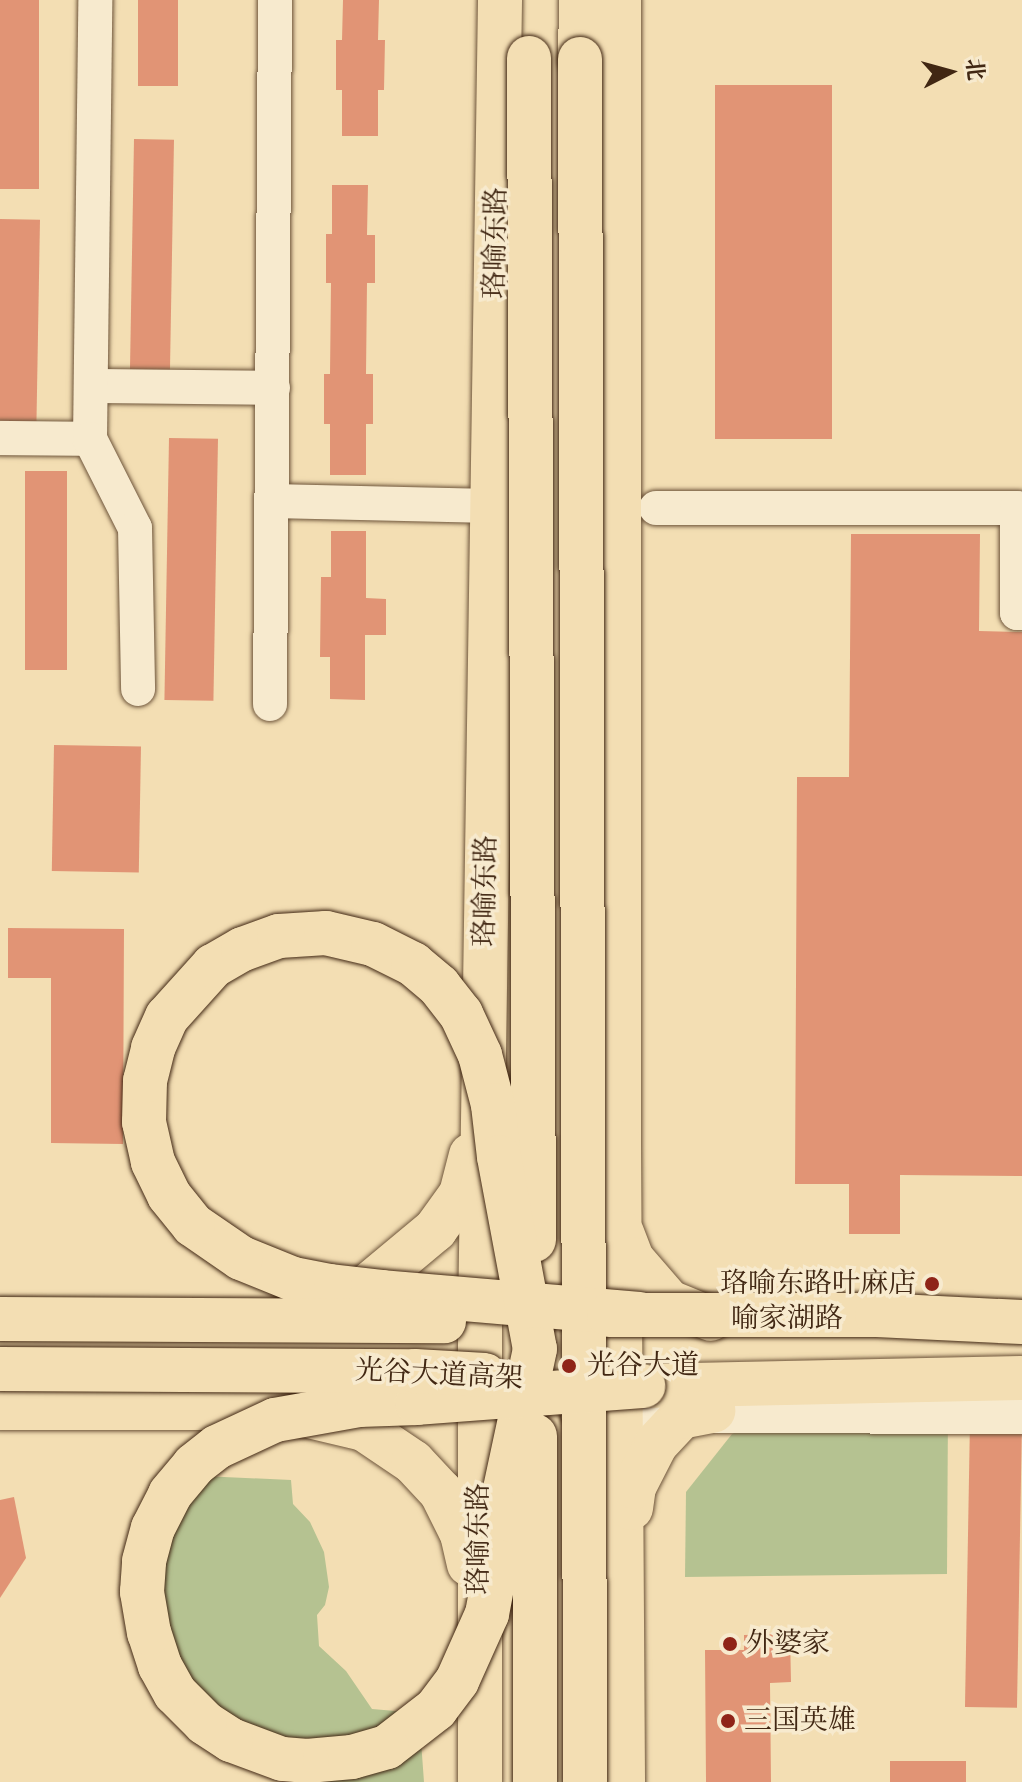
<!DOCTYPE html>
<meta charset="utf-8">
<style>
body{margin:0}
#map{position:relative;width:1022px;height:1782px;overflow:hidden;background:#f3deb3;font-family:"IM FELL DW Pica","Noto Serif SC",serif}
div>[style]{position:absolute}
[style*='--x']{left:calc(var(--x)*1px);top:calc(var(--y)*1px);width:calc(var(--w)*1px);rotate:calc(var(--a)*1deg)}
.green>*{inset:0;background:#b5c291}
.building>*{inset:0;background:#e19475;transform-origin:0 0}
.roads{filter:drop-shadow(0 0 2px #6e553b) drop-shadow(0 0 2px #6e553b)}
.minor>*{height:34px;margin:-17px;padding:0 17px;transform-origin:17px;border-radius:17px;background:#f7eace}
.secondary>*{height:44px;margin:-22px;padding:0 22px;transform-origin:22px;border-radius:22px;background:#f7eace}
.primary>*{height:44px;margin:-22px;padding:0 22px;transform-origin:22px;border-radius:22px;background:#f3deb3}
.trunk>*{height:44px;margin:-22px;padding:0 22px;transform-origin:22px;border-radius:22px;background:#f3deb3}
.bridges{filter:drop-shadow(0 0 2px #412713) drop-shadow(0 0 2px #412713)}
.trunk-bridge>*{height:44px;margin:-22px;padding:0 22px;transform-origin:22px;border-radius:22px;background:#f3deb3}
.dots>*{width:22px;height:22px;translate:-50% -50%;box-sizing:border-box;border:4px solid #f7eace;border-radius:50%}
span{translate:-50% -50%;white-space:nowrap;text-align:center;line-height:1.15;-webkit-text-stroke:7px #f7eace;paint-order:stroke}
.street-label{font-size:28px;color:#412713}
.poi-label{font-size:28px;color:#412713}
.right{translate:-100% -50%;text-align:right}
.left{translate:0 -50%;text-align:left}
.north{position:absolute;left:910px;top:32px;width:80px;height:80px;-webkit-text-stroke:6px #f7eace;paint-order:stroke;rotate:84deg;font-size:22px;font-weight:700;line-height:32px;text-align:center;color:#412713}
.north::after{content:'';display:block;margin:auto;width:28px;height:36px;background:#412713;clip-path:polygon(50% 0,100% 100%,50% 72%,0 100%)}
</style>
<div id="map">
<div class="green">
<i style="clip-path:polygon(787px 1409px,948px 1409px,947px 1574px,685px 1577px,686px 1492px,732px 1434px)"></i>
<i style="clip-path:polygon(181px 1475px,291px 1480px,293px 1504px,310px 1522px,324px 1552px,329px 1587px,325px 1605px,317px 1615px,319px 1646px,346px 1671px,372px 1709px,419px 1713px,424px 1782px,305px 1782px,157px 1684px,136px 1561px)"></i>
</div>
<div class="building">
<i style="left:0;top:0;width:39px;height:189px"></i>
<i style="left:138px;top:0;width:40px;height:86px"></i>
<i style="clip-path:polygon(343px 0,379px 0,378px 40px,385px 40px,384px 90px,378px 90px,378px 136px,342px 136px,342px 90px,336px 90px,336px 40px,342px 40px)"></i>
<i style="left:715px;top:85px;width:117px;height:354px"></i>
<i style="left:134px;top:139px;width:40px;height:234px;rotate:1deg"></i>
<i style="clip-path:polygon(332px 185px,368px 185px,367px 235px,375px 235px,375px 283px,367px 283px,366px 374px,373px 374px,373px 424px,366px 424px,366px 475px,330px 475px,330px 424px,324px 424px,324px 374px,330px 374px,331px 283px,326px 283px,326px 234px,332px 234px)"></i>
<i style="left:0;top:219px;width:40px;height:210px;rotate:1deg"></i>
<i style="left:169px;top:438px;width:49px;height:262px;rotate:1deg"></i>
<i style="left:25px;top:471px;width:42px;height:199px"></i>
<i style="clip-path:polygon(331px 531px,366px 531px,366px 598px,386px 599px,386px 635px,365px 635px,365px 700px,330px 699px,330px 657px,320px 657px,321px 577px,331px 577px)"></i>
<i style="clip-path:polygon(851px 534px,980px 534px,979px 631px,1022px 632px,1022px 1176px,900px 1175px,900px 1234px,849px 1234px,849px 1184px,795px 1184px,797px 777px,849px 777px)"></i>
<i style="left:54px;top:745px;width:87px;height:126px;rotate:1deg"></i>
<i style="clip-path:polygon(8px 928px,124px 929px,123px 1144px,51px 1143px,51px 978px,8px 978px)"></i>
<i style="left:970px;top:1420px;width:52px;height:287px;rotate:1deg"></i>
<i style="clip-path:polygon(14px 1497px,26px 1558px,0 1598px,0 1500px)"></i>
<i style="clip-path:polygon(790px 1634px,791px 1682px,770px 1683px,771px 1782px,706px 1782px,705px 1650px,744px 1650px,744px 1635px)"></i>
<i style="left:966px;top:1761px;width:21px;height:76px;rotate:90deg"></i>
</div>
<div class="roads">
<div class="minor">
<i style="--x:91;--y:386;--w:182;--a:0.6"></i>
<i style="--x:0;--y:438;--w:90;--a:0.6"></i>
<i style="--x:90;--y:439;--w:439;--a:-89.3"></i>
<i style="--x:90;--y:439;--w:100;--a:63.2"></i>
<i style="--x:135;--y:528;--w:161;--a:88.9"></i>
<i style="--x:272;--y:501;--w:220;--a:1.3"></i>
<i style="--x:656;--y:508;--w:361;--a:0"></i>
<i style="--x:1017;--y:508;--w:105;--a:90"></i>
<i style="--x:1017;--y:613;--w:5;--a:0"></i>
<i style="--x:270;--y:704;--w:704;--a:-89.59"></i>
</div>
<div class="secondary">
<i style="--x:582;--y:1410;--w:440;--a:0.3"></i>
</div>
<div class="primary">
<i style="--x:0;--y:1408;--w:310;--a:0"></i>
</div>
<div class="trunk">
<i style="--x:619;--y:0;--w:1143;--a:90"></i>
<i style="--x:619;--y:1143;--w:639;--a:89.64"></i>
<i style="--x:580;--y:59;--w:59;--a:-89"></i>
<i style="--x:622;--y:1233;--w:28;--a:69"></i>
<i style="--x:632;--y:1259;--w:57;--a:49.3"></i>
<i style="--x:669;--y:1302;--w:45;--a:22"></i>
<i style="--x:337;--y:1300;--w:21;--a:-14"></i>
<i style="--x:357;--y:1295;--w:102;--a:-39.8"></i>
<i style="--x:435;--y:1230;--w:44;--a:-54.2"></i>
<i style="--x:461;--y:1194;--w:40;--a:-75.6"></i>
<i style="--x:643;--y:1386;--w:379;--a:-1.2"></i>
<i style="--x:301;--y:1414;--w:65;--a:13.4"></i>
<i style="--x:364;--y:1429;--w:59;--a:34"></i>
<i style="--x:413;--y:1462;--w:41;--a:47"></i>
<i style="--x:441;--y:1492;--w:47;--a:63.4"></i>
<i style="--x:462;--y:1534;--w:31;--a:77"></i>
<i style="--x:631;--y:1508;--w:21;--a:-82"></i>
<i style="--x:634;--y:1487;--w:48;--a:-62.9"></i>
<i style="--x:656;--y:1444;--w:37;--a:-47"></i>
<i style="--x:681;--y:1417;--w:33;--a:-11"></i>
<i style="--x:480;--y:1782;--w:464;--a:-90"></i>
<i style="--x:480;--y:1318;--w:1318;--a:-89.13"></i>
</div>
</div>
<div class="bridges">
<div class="trunk-bridge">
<i style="--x:529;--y:58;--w:1182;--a:89.76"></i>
<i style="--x:580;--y:59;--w:1723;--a:89.83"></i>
<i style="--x:639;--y:1314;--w:257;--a:-175.1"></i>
<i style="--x:383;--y:1292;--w:53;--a:-173.5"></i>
<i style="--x:330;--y:1286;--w:38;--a:-169"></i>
<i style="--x:293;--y:1279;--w:56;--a:-158"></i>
<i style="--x:241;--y:1258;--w:58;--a:-145.5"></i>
<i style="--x:193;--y:1225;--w:38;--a:-129"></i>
<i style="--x:169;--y:1195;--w:37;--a:-116"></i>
<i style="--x:153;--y:1162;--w:41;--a:-102.7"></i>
<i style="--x:144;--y:1122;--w:41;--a:-88.6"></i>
<i style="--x:145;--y:1081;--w:34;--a:-76"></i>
<i style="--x:153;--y:1048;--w:34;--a:-66"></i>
<i style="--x:167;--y:1017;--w:69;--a:-48"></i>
<i style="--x:213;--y:966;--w:34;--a:-30"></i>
<i style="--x:243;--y:949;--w:38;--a:-20"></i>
<i style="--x:279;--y:936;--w:47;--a:-3.7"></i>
<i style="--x:326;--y:933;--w:48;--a:13.2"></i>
<i style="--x:373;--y:944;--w:45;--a:26.6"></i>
<i style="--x:413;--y:964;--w:34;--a:40"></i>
<i style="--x:439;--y:986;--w:36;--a:52"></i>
<i style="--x:461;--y:1014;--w:45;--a:65.1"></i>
<i style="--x:480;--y:1055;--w:52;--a:75.4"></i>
<i style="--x:493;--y:1105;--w:52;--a:83.4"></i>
<i style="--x:499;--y:1157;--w:195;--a:79.4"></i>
<i style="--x:535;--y:1349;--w:167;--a:102.1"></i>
<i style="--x:500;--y:1512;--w:49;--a:93.5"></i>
<i style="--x:497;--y:1561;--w:54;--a:100.7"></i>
<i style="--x:487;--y:1614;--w:73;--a:114.1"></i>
<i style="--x:457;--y:1681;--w:35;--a:127"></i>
<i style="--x:436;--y:1709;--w:62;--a:142.2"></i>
<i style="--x:387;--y:1747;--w:36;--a:164"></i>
<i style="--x:352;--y:1757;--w:45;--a:174.9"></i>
<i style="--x:307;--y:1761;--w:25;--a:-175"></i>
<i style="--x:282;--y:1759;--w:54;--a:-159.6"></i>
<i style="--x:231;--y:1740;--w:31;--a:-147"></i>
<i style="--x:205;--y:1723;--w:42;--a:-135"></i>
<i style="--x:175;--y:1693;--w:31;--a:-119"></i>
<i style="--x:160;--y:1666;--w:35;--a:-108"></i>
<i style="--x:149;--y:1633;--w:42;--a:-99.7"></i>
<i style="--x:142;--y:1592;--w:31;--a:-86"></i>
<i style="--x:144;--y:1561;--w:34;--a:-75"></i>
<i style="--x:153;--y:1528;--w:38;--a:-63"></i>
<i style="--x:170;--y:1494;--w:38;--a:-50"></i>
<i style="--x:194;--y:1465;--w:29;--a:-38"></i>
<i style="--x:217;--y:1447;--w:64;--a:-25"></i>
<i style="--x:275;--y:1420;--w:85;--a:-10.1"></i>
<i style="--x:359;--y:1405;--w:58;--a:-2"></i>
<i style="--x:417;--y:1403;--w:227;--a:-4.3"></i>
<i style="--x:609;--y:1315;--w:268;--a:0"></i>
<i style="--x:877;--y:1315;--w:145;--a:2.8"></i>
<i style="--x:0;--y:1319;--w:444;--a:0.3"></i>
<i style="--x:0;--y:1369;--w:415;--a:0.3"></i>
<i style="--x:415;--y:1371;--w:70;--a:3.3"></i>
<i style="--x:535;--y:1436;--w:346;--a:90"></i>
</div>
</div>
<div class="dots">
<i style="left:932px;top:1284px;background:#8f2418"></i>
<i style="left:569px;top:1366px;background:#8f2418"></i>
<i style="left:730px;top:1644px;background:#8f2418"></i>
<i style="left:728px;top:1721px;background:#8f2418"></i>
</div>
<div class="street-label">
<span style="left:496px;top:243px;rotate:-89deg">珞喻东路</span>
<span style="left:486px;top:891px;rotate:-89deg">珞喻东路</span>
<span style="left:787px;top:1319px">喻家湖路</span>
<span style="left:439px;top:1375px;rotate:3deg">光谷大道高架</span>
<span style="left:479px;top:1539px;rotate:-90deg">珞喻东路</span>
</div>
<div class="poi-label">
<span class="right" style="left:916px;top:1284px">珞喻东路叶麻店</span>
<span class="left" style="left:587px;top:1366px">光谷大道</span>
<span class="left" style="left:746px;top:1644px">外婆家</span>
<span class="left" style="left:744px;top:1721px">三国英雄</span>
</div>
<div class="north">北</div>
</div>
